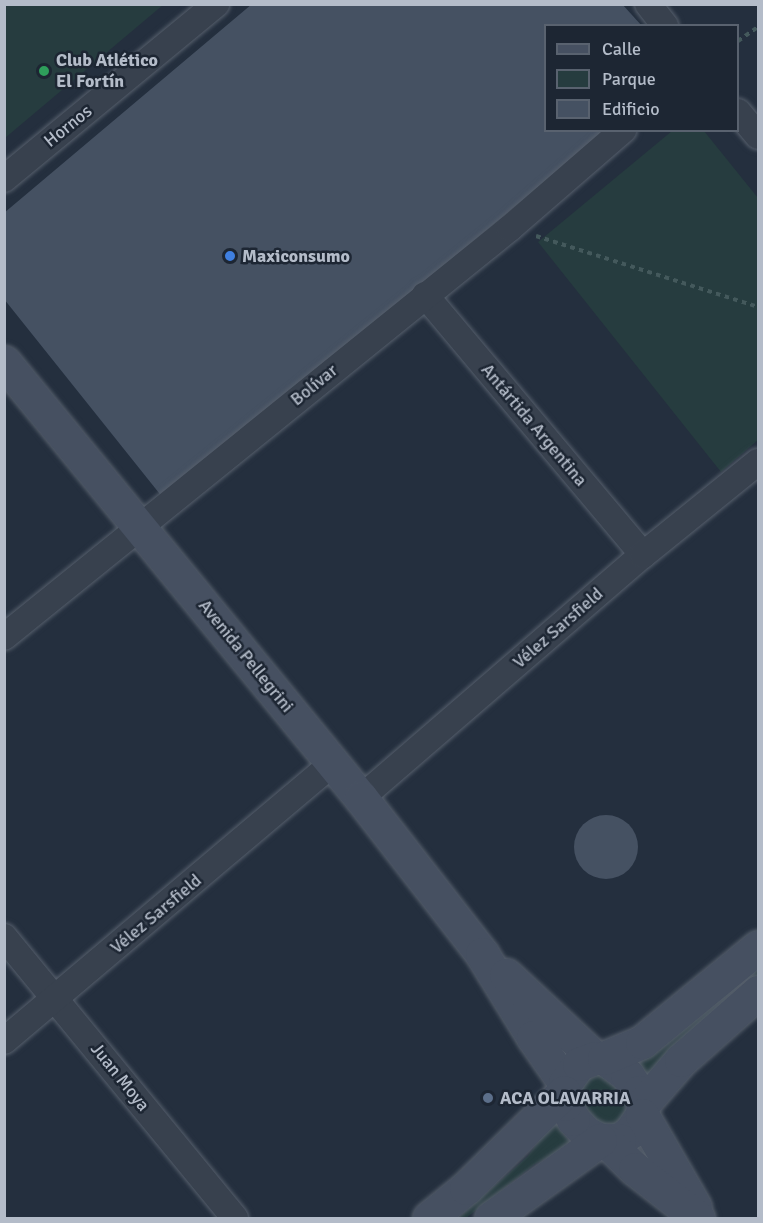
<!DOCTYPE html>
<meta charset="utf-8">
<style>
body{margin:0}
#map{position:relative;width:763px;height:1223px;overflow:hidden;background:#242f3e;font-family:Signika,sans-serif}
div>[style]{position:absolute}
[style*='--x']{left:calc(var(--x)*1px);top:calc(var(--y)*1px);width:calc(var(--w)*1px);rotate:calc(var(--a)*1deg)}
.green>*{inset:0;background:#263c3f}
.building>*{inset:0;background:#455162}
.round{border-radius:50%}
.path>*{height:4px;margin-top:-2px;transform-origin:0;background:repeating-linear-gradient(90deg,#44595c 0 4.5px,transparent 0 9px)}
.roads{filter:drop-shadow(0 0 2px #565f6c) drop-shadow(0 0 2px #565f6c)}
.street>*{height:26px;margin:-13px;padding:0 13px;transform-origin:13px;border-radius:13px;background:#38414e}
.secondary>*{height:33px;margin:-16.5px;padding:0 16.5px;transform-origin:16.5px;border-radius:16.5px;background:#465061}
.dots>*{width:16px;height:16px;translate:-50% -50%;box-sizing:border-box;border:3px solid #1d2633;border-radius:50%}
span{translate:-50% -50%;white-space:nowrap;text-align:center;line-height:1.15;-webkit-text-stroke:5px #1d2633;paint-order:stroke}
.poi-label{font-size:18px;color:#b4bcc9;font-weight:700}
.left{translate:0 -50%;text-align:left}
.street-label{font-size:18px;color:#b4bcc9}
.frame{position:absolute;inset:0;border:6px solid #b4bcc9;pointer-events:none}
.legend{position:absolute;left:544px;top:24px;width:195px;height:108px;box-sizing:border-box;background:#1d2633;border:2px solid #59626f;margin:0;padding:8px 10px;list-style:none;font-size:18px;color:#b4bcc9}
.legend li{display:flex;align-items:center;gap:12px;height:30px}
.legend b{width:30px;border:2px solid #59626f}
</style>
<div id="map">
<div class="green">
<i style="clip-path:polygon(5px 4px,163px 4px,163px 5px,5px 138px)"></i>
<i style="clip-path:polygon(672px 131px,704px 131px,758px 198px,758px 440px,721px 472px,538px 242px)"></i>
<i style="clip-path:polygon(758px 967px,758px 982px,651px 1082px,633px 1061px)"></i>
<i style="clip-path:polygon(596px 1072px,613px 1084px,625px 1101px,626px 1111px,617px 1130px,587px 1121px,575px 1086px)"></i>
<i style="clip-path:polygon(553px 1121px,573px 1146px,535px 1164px,466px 1218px,458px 1218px,528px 1156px)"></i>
</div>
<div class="building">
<i style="clip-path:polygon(252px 4px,622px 4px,642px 26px,546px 26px,546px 130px,607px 130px,163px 498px,4px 299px,4px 213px)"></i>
<i class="round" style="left:574px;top:815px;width:64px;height:64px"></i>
</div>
<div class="path">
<i style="--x:738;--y:41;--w:24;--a:-35"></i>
<i style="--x:536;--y:236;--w:233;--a:17.7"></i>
</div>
<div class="roads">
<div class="street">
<i style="--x:648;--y:4;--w:28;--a:52"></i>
<i style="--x:738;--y:112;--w:31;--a:50"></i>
<i style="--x:4;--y:179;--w:275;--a:-39.5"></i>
<i style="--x:425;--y:295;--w:339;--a:50"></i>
<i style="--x:4;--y:637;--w:651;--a:-38.95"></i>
<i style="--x:510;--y:228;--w:150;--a:-40.9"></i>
<i style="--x:361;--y:798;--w:372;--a:-40.8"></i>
<i style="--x:643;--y:555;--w:148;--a:-39"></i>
<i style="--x:4;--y:937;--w:364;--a:50.6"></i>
<i style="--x:4;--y:1041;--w:431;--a:-40.2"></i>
</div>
<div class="secondary">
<i style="--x:4;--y:362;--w:564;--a:50.69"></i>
<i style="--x:361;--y:798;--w:197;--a:52.2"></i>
<i style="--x:482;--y:954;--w:97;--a:58.4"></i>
<i style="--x:533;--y:1037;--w:56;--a:55.2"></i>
<i style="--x:506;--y:975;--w:122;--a:43"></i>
<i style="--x:595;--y:1058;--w:9;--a:0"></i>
<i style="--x:604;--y:1058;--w:29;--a:36"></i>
<i style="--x:627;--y:1075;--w:21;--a:55"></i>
<i style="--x:639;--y:1092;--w:13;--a:72"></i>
<i style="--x:643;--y:1104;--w:11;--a:95"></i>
<i style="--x:642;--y:1115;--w:21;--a:125"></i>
<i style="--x:630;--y:1132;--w:14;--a:144"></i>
<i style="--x:619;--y:1140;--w:19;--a:180"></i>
<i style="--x:600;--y:1140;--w:16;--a:-153"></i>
<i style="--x:586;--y:1133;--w:19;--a:-133"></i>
<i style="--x:573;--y:1119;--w:17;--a:-118"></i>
<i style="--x:565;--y:1104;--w:21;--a:-90"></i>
<i style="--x:565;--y:1083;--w:24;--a:-54"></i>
<i style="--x:579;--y:1064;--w:17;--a:-21"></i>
<i style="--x:604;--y:1058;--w:41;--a:-22.8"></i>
<i style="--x:642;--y:1042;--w:150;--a:-39.3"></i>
<i style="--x:643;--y:1104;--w:58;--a:-49.2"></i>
<i style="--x:681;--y:1060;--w:103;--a:-41.4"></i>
<i style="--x:642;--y:1115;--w:106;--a:60.1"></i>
<i style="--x:606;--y:1141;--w:40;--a:44"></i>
<i style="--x:635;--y:1169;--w:80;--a:37.9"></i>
<i style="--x:429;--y:1218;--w:48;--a:-39"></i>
<i style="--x:466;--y:1188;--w:137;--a:-44.4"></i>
<i style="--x:491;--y:1218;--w:134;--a:-35.6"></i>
</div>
</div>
<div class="dots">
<i style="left:44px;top:71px;background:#2e9e5b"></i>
<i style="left:230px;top:256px;background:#3f7fe0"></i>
<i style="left:488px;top:1098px;background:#5c6f8a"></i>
</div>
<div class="poi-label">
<span class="left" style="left:56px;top:71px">Club Atlético<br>El Fortín</span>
<span class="left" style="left:242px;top:256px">Maxiconsumo</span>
<span class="left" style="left:500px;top:1098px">ACA OLAVARRIA</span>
</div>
<div class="street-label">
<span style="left:68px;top:126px;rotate:-39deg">Hornos</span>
<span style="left:314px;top:385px;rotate:-39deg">Bolívar</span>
<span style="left:534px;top:425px;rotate:50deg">Antártida Argentina</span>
<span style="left:558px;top:628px;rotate:-41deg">Vélez Sarsfield</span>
<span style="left:246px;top:656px;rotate:51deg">Avenida Pellegrini</span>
<span style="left:156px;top:914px;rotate:-40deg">Vélez Sarsfield</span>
<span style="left:120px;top:1077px;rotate:51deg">Juan Moya</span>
</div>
<div class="frame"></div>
<ul class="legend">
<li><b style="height:8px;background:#465061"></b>Calle</li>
<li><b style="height:16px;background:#263c3f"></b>Parque</li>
<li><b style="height:16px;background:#455162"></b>Edificio</li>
</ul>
</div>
